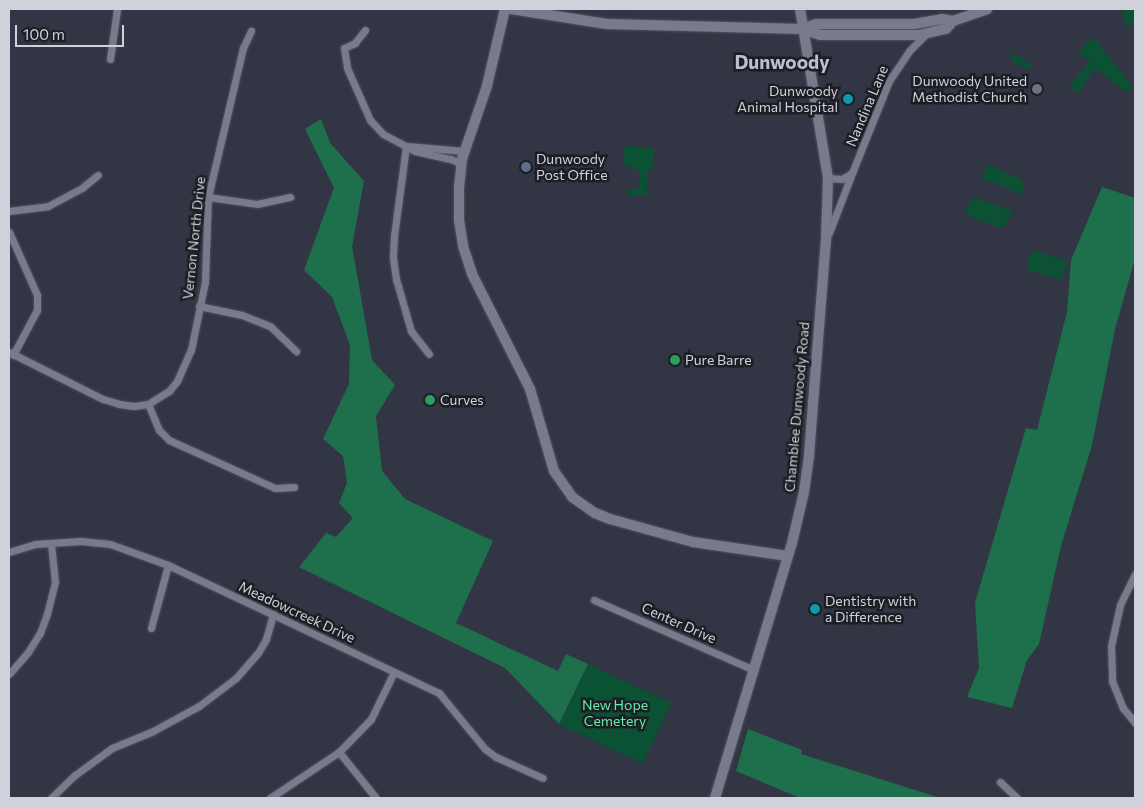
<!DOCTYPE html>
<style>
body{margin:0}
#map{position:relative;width:1144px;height:807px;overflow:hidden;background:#323644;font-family:Commissioner,sans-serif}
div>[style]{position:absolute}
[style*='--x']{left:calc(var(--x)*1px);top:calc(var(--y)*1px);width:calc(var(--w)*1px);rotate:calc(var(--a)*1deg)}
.green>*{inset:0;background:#0b5134;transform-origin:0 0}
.forest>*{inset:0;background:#1e704d}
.roads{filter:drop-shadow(0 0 1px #50535f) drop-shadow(0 0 1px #50535f)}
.street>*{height:7px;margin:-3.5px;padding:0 3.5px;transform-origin:3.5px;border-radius:3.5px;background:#777b8b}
.secondary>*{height:10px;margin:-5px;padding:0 5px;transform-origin:5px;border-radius:5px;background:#777b8b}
.dots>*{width:14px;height:14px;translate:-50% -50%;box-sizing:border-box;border:2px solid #1c1e24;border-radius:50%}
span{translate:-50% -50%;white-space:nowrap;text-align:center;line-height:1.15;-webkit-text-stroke:5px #1c1e24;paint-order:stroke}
.poi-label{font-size:14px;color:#cfd2db}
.right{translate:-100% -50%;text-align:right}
.left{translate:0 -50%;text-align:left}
.street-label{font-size:14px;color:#cfd2db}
.park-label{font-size:14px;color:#65eeae}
.district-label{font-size:19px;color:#bbc0d1;font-weight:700}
.frame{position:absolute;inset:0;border:10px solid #cfd2db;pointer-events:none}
.scale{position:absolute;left:15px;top:25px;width:109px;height:22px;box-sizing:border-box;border:2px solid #cfd2db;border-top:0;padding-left:6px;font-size:15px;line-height:18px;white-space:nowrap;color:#cfd2db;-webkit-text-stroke:4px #1c1e24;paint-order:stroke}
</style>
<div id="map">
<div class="green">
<i style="clip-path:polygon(1122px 9px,1135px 9px,1135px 24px,1126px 26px)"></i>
<i style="clip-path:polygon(1091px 38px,1099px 44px,1133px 87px,1128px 93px,1095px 68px,1079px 93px,1069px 86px,1090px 62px,1081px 55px,1081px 49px)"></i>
<i style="left:1014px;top:53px;width:21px;height:7px;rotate:35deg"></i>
<i style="clip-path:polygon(625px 146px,654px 148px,654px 166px,653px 170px,648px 170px,646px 196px,628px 195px,628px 189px,639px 189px,639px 170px,632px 169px,632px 166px,623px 166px)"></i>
<i style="clip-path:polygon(987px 164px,1022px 180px,1024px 188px,1021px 195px,998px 184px,983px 180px)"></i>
<i style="clip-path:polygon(974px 197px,1012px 211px,1006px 224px,1000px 228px,975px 219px,964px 212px)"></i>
<i style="left:1032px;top:250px;width:37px;height:20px;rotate:17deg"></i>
<i style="left:588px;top:664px;width:92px;height:67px;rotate:25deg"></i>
</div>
<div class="forest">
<i style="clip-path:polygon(321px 119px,330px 143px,364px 181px,352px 246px,372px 360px,395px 385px,376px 416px,382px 471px,405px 499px,493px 541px,456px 623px,558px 671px,566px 654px,588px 664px,559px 724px,505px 668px,299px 567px,326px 533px,336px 537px,353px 518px,339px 503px,347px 483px,343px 456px,323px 439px,349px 384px,350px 345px,332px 297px,304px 270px,334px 188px,305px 129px)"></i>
<i style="clip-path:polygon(1102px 187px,1135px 198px,1135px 259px,1115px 329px,1092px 445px,1061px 546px,1039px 644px,1027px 660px,1012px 708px,967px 697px,979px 668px,975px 603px,1026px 428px,1037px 430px,1067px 312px,1071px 260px)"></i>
<i style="clip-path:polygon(748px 729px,802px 750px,801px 754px,937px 797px,800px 798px,736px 771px)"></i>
</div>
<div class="roads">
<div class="street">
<i style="--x:365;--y:30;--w:16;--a:128"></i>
<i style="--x:355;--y:43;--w:12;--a:156"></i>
<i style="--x:344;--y:48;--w:20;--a:81"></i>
<i style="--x:347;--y:68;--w:57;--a:66.1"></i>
<i style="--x:370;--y:120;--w:19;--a:47"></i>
<i style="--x:383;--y:134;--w:36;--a:28"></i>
<i style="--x:415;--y:151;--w:37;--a:13"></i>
<i style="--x:451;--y:159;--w:11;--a:27"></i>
<i style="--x:110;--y:59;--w:50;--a:-82"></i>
<i style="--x:406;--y:146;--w:91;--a:97.6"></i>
<i style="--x:394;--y:236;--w:22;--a:93"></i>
<i style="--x:393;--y:258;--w:21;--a:82"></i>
<i style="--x:396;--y:279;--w:54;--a:73.9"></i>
<i style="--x:411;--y:331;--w:29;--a:52"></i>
<i style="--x:407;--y:146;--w:57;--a:5"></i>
<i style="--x:828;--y:178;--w:14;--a:4"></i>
<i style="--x:842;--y:179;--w:12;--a:-31"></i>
<i style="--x:852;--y:173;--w:99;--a:-68.1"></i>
<i style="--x:889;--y:81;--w:36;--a:-56"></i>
<i style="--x:909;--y:51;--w:24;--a:-45"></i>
<i style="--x:208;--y:197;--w:49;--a:8.1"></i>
<i style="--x:257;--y:204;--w:34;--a:-12"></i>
<i style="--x:9;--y:211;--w:39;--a:-7"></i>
<i style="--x:48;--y:206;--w:40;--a:-28"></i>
<i style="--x:83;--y:187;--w:19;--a:-39"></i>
<i style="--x:9;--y:232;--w:69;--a:66"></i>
<i style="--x:37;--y:295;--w:15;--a:90"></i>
<i style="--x:37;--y:310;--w:51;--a:118.1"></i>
<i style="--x:829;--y:233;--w:64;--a:-69"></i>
<i style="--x:199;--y:306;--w:44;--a:11.8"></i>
<i style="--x:242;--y:315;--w:31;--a:22"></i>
<i style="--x:271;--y:327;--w:35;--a:44"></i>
<i style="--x:9;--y:352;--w:105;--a:26.6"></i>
<i style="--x:103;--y:399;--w:17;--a:17"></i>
<i style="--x:119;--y:404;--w:15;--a:8"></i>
<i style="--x:134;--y:406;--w:14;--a:-8"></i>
<i style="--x:148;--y:404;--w:25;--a:-32"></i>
<i style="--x:169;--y:391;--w:13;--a:-51"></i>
<i style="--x:177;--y:381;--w:34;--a:-66"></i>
<i style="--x:191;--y:350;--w:69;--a:-78.4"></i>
<i style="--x:205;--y:282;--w:85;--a:-88"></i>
<i style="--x:208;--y:197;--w:153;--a:-76.8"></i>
<i style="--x:243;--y:48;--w:19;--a:-65"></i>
<i style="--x:148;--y:404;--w:28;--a:67"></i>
<i style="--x:159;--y:430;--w:14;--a:45"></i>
<i style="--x:169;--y:440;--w:116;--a:24.4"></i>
<i style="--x:275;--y:488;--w:19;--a:-3"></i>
<i style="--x:9;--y:552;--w:27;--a:-17"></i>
<i style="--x:35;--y:544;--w:46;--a:-3.7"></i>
<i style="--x:81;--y:541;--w:29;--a:6"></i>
<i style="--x:110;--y:544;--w:62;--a:19.9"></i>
<i style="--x:168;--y:565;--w:300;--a:25.3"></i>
<i style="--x:439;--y:693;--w:72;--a:50.6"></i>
<i style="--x:485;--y:749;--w:14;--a:36"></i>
<i style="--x:496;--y:757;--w:51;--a:24.1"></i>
<i style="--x:1135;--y:574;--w:34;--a:116"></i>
<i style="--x:1120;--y:605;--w:42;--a:102.4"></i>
<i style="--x:1111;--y:646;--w:35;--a:88"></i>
<i style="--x:1112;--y:681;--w:29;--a:68"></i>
<i style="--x:1123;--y:708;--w:19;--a:51"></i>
<i style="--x:594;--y:600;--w:175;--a:23.6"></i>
<i style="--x:151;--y:628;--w:65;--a:-74.9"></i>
<i style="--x:9;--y:674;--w:29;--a:-49"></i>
<i style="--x:28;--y:652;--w:22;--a:-58"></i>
<i style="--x:40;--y:633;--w:20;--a:-70"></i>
<i style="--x:47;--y:614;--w:33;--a:-76"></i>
<i style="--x:55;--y:582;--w:39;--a:-96"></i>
<i style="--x:339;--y:752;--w:59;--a:51.2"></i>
<i style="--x:1000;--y:782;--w:23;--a:43"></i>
<i style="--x:51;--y:798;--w:33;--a:-44"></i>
<i style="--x:75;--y:775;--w:46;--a:-36.1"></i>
<i style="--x:112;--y:748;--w:44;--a:-22.5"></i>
<i style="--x:153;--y:731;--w:52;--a:-28.5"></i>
<i style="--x:199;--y:706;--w:46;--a:-37.1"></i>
<i style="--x:236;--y:678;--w:33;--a:-49"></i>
<i style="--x:258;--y:653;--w:16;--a:-60"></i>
<i style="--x:266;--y:639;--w:26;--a:-74"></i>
<i style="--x:270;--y:798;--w:83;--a:-33.7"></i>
<i style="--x:339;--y:752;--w:46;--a:-45.9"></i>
<i style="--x:371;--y:719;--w:52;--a:-63.9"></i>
</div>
<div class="secondary">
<i style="--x:505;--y:9;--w:79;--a:103.2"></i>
<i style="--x:487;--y:86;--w:77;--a:108.9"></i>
<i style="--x:462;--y:159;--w:27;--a:96"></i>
<i style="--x:459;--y:186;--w:34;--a:90"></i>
<i style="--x:459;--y:220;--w:26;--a:81"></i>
<i style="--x:463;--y:246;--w:29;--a:72"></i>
<i style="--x:472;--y:274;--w:129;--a:63.2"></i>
<i style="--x:530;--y:389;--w:85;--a:73.7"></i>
<i style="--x:554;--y:471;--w:32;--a:55"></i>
<i style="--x:572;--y:497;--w:28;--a:35"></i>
<i style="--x:595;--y:513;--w:16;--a:22"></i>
<i style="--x:610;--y:519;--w:86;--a:15.5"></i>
<i style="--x:693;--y:542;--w:96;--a:8.4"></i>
<i style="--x:511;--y:9;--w:97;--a:8.9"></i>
<i style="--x:607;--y:24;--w:195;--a:1.5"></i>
<i style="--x:802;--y:29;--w:15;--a:-20"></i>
<i style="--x:816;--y:24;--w:98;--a:0"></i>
<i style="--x:914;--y:24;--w:28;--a:-10"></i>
<i style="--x:942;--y:19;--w:11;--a:10"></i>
<i style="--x:953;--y:21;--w:36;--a:-19"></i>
<i style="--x:802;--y:29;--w:19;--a:18"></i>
<i style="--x:820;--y:35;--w:99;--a:0"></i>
<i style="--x:919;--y:35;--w:28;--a:-13"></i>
<i style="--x:946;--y:29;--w:11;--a:-49"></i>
<i style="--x:715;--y:798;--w:266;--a:-73.2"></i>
<i style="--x:792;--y:543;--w:52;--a:-76.8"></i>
<i style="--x:804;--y:492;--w:37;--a:-82"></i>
<i style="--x:809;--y:455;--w:215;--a:-85.5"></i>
<i style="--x:826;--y:241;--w:63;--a:-88.2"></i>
<i style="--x:828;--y:178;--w:171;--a:-99.4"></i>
</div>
</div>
<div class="dots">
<i style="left:1037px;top:89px;background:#6b7280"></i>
<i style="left:848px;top:99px;background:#0f9aa8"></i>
<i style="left:526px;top:167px;background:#5c6f8a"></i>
<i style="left:675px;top:360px;background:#2e9e5b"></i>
<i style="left:430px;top:400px;background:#2e9e5b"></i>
<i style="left:815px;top:609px;background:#0f9aa8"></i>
</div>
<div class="poi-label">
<span class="right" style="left:1027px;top:89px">Dunwoody United<br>Methodist Church</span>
<span class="right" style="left:838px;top:99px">Dunwoody<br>Animal Hospital</span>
<span class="left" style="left:536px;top:167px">Dunwoody<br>Post Office</span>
<span class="left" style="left:685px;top:360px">Pure Barre</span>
<span class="left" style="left:440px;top:400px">Curves</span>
<span class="left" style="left:825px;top:609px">Dentistry with<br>a Difference</span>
</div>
<div class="street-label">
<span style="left:867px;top:106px;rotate:-67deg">Nandina Lane</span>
<span style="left:194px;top:238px;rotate:-84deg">Vernon North Drive</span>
<span style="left:797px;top:407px;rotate:-85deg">Chamblee Dunwoody Road</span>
<span style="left:297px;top:612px;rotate:25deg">Meadowcreek Drive</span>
<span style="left:679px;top:623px;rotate:24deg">Center Drive</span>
</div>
<div class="park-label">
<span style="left:615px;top:713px">New Hope<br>Cemetery</span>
</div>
<div class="district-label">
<span style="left:782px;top:62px">Dunwoody</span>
</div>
<div class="frame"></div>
<div class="scale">100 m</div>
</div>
